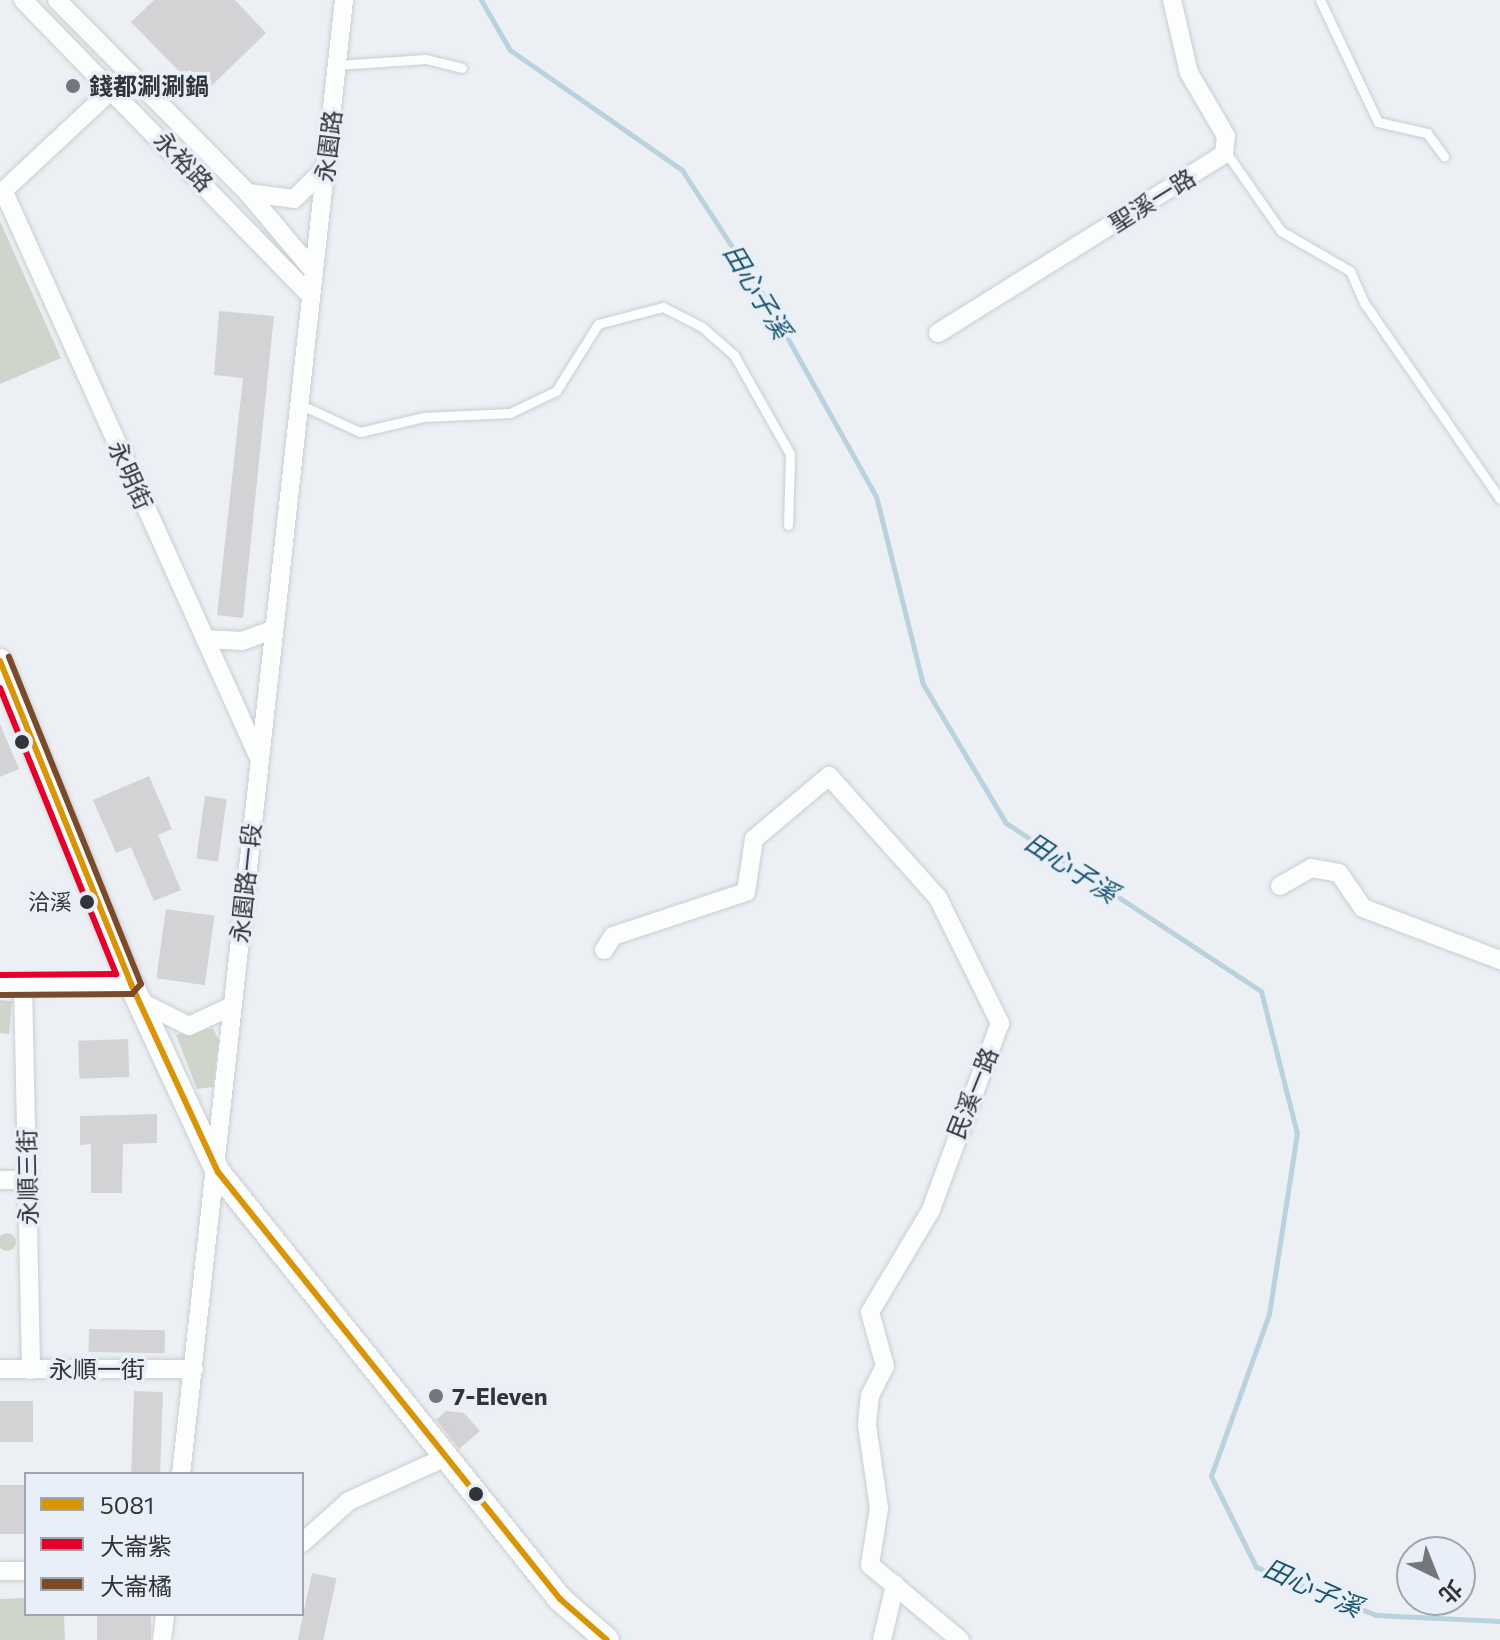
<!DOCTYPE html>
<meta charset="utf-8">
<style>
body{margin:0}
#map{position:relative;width:1500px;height:1640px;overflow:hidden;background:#ecf0f4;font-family:Commissioner,"Noto Sans TC",sans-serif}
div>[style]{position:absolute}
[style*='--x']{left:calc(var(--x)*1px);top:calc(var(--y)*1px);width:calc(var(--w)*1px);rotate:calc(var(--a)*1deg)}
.green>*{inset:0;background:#ced6cc;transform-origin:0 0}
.round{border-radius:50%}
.stream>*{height:5px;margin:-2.5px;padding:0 2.5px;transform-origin:2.5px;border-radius:2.5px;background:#bad1de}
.building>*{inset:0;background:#d3d3d6;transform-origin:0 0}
.roads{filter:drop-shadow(0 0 2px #cbcdd1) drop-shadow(0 0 2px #cbcdd1)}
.service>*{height:9px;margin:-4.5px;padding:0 4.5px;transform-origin:4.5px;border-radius:4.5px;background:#fcfdfd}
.minor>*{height:18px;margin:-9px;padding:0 9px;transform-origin:9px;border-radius:9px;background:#fcfdfd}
.tertiary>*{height:24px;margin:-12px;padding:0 12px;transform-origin:12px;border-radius:12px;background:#fcfdfd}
.bus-1>*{height:6px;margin:-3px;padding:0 3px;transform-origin:3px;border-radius:3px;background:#d99508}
.bus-2>*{height:6px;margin:-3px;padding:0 3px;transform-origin:3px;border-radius:3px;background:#e4002b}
.bus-3>*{height:6px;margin:-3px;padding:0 3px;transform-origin:3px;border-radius:3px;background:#7a4b2a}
.dots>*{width:22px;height:22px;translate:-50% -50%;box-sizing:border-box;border:4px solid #e9eff8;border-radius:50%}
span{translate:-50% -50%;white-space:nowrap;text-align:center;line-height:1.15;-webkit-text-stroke:7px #e9eff8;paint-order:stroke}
.bus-label{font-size:22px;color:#323438}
.right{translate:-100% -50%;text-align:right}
.poi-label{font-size:24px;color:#323438;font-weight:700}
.left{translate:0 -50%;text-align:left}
.street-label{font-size:24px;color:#323438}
.water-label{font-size:26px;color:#19546c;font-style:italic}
.legend{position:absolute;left:24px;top:1472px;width:280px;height:144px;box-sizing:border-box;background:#e9eff8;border:2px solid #a0a4ab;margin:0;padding:10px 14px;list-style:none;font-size:24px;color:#323438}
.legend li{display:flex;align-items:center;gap:16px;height:40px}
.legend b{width:40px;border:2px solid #a0a4ab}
.north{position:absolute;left:1396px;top:1536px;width:80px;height:80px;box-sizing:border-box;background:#e9eff8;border:2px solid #a0a4ab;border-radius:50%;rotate:137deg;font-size:22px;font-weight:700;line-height:32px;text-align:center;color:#323438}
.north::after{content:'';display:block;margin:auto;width:28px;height:36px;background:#73767a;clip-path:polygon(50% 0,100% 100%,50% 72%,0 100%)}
</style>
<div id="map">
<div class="green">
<i style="clip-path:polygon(0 221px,61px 358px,0 384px)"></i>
<i style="left:0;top:1000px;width:12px;height:33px;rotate:5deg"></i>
<i style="clip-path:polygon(213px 1028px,219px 1041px,213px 1087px,197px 1089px,176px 1035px)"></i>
<i class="round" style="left:-2px;top:1233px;width:18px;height:18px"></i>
<i style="clip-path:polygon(26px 1598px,26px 1614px,64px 1614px,65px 1640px,0 1640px,0 1599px)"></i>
</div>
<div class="stream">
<i style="--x:481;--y:0;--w:58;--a:59.9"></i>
<i style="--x:510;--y:50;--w:210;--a:34.9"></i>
<i style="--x:682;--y:170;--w:150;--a:56.9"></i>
<i style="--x:764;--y:296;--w:229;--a:60.8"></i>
<i style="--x:876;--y:496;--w:194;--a:76"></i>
<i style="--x:923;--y:684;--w:162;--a:59.2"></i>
<i style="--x:1006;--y:823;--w:305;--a:33.4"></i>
<i style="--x:1261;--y:991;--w:146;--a:75.8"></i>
<i style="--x:1297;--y:1133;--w:183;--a:98.8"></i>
<i style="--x:1269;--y:1314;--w:172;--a:109.7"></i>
<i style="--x:1211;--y:1476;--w:102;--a:63.7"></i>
<i style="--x:1256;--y:1567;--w:129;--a:21.8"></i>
<i style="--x:1376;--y:1615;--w:124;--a:2.8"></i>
</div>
<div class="building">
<i style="clip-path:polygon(154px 0,235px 0,266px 33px,202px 95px,131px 22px)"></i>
<i style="clip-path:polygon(219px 311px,274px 316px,243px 618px,217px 615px,243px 378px,214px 375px)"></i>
<i style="clip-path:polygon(0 724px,19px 769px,0 777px)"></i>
<i style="clip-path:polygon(149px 776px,172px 829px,158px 835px,181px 890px,154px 901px,131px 847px,116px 853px,93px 800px)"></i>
<i style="left:205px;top:796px;width:22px;height:63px;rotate:8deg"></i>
<i style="left:166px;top:909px;width:49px;height:70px;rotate:8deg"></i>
<i style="left:128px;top:1039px;width:38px;height:50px;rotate:88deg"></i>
<i style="clip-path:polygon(157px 1114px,157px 1143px,123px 1144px,122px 1193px,91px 1193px,91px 1144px,80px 1145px,80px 1116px)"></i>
<i style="left:89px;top:1329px;width:76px;height:23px;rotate:1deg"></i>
<i style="left:134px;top:1391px;width:29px;height:83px;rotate:2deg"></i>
<i style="left:0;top:1401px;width:33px;height:41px"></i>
<i style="clip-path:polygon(446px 1411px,464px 1413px,480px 1431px,459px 1449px,436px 1420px)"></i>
<i style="left:0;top:1485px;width:26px;height:49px"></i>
<i style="left:312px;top:1573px;width:25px;height:69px;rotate:12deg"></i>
<i style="left:97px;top:1614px;width:54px;height:26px"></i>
</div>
<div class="roads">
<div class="service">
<i style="--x:1320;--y:0;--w:135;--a:64.6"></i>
<i style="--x:1378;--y:122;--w:50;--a:12.7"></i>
<i style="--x:1427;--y:133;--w:29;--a:54"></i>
<i style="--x:337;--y:65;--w:89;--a:-3.9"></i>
<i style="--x:426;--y:59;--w:37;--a:14"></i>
<i style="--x:1225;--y:151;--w:98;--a:55"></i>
<i style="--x:1281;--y:231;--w:80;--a:30.1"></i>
<i style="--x:1350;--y:271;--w:36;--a:66"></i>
<i style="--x:1365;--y:304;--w:237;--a:55.3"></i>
<i style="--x:299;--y:404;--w:67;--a:24.7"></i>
<i style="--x:360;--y:432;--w:66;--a:-13.2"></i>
<i style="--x:424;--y:417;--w:86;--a:-2.7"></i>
<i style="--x:510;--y:413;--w:51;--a:-25.6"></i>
<i style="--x:556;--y:391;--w:79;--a:-57.9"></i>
<i style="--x:598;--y:324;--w:67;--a:-14.7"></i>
<i style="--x:663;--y:307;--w:44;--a:27.1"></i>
<i style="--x:702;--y:327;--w:43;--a:41.2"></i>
<i style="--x:734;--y:355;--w:114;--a:60.5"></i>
<i style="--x:790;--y:454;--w:71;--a:91.6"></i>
</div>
<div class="minor">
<i style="--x:23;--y:0;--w:407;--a:45.8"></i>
<i style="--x:57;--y:0;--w:272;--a:45.3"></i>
<i style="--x:248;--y:193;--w:98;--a:50"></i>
<i style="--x:4;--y:192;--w:621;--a:65.75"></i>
<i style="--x:248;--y:193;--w:46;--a:7.4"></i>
<i style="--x:294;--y:199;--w:43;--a:-44.1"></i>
<i style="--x:0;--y:194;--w:164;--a:-43"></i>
<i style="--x:938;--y:333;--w:337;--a:-32"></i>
<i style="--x:1224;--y:154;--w:18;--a:-84"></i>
<i style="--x:1226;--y:136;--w:73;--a:-120.4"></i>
<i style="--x:1189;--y:73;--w:75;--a:-103.1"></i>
<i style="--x:205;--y:639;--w:37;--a:3"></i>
<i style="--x:242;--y:641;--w:33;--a:-20"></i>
<i style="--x:1280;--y:886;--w:36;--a:-30"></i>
<i style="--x:1311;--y:868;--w:28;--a:10"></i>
<i style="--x:1339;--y:873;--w:42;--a:55.6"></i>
<i style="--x:1363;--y:908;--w:147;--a:20.8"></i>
<i style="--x:604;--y:950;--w:17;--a:-57"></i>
<i style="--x:613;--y:936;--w:140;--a:-18.3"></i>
<i style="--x:746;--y:892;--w:54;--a:-81.4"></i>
<i style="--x:754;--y:839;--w:98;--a:-40"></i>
<i style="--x:829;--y:776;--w:164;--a:48.2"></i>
<i style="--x:938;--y:898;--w:140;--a:63.6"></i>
<i style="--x:1000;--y:1023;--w:199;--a:110.3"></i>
<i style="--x:931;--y:1210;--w:119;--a:120.9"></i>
<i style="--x:870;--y:1312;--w:56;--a:74.5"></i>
<i style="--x:885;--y:1366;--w:33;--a:117"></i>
<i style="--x:870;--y:1395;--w:30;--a:96"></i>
<i style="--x:867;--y:1425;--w:84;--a:81.8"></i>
<i style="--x:879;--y:1508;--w:58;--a:99"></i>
<i style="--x:870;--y:1565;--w:117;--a:39.8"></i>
<i style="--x:0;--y:985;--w:131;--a:-0.4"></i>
<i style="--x:23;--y:985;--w:385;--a:88.8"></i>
<i style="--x:139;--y:1001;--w:56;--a:26.6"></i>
<i style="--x:189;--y:1026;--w:47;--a:-24.9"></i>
<i style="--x:0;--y:1180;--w:27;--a:0"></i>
<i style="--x:0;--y:1369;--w:194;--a:0"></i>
<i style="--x:181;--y:1474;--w:1483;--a:-83.69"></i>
<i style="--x:302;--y:1543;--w:63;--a:-41.8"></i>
<i style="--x:349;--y:1501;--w:107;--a:-24.4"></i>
<i style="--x:0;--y:1571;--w:26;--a:0"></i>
<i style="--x:162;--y:1640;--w:26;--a:-83"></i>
<i style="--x:882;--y:1640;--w:57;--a:-76.7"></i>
</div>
<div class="tertiary">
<i style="--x:0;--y:661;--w:349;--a:67.9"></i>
<i style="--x:131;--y:984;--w:207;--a:65.2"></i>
<i style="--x:218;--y:1172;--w:547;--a:51.31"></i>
<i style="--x:560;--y:1599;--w:62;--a:41.1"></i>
</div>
</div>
<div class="bus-1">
<i style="--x:0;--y:661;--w:349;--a:67.9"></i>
<i style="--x:131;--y:984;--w:207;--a:65.2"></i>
<i style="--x:218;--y:1172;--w:547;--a:51.31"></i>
<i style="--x:560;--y:1599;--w:62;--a:41.1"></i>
</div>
<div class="bus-2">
<i style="--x:0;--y:688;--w:309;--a:67.9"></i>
<i style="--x:116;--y:974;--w:116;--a:179.5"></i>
</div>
<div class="bus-3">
<i style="--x:0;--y:995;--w:132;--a:-0.4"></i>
<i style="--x:132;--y:994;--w:13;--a:-48"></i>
<i style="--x:141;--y:984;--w:353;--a:-112"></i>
</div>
<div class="dots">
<i style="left:73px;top:86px;background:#73767a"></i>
<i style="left:22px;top:742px;background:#323438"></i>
<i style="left:87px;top:902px;background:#323438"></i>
<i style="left:436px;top:1396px;background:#73767a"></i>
<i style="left:476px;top:1494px;background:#323438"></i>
</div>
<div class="bus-label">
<span class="right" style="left:72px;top:902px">洽溪</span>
</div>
<div class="poi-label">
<span class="left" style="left:89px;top:86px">錢都涮涮鍋</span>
<span class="left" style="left:452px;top:1396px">7-Eleven</span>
</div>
<div class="street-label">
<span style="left:328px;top:146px;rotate:-83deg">永園路</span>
<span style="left:184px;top:161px;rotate:46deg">永裕路</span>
<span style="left:1152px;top:200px;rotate:-32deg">聖溪一路</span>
<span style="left:131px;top:475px;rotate:66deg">永明街</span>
<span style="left:245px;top:883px;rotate:-84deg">永園路一段</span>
<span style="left:972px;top:1093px;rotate:-68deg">民溪一路</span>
<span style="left:27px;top:1177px;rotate:-91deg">永順三街</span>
<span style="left:97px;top:1369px">永順一街</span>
</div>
<div class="water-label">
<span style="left:758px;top:291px;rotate:59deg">田心子溪</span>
<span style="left:1072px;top:867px;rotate:33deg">田心子溪</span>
<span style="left:1313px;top:1587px;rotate:24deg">田心子溪</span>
</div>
<ul class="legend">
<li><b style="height:10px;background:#d99508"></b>5081</li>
<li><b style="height:10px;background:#e4002b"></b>大崙紫</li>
<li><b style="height:10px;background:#7a4b2a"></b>大崙橘</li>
</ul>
<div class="north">北</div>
</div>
